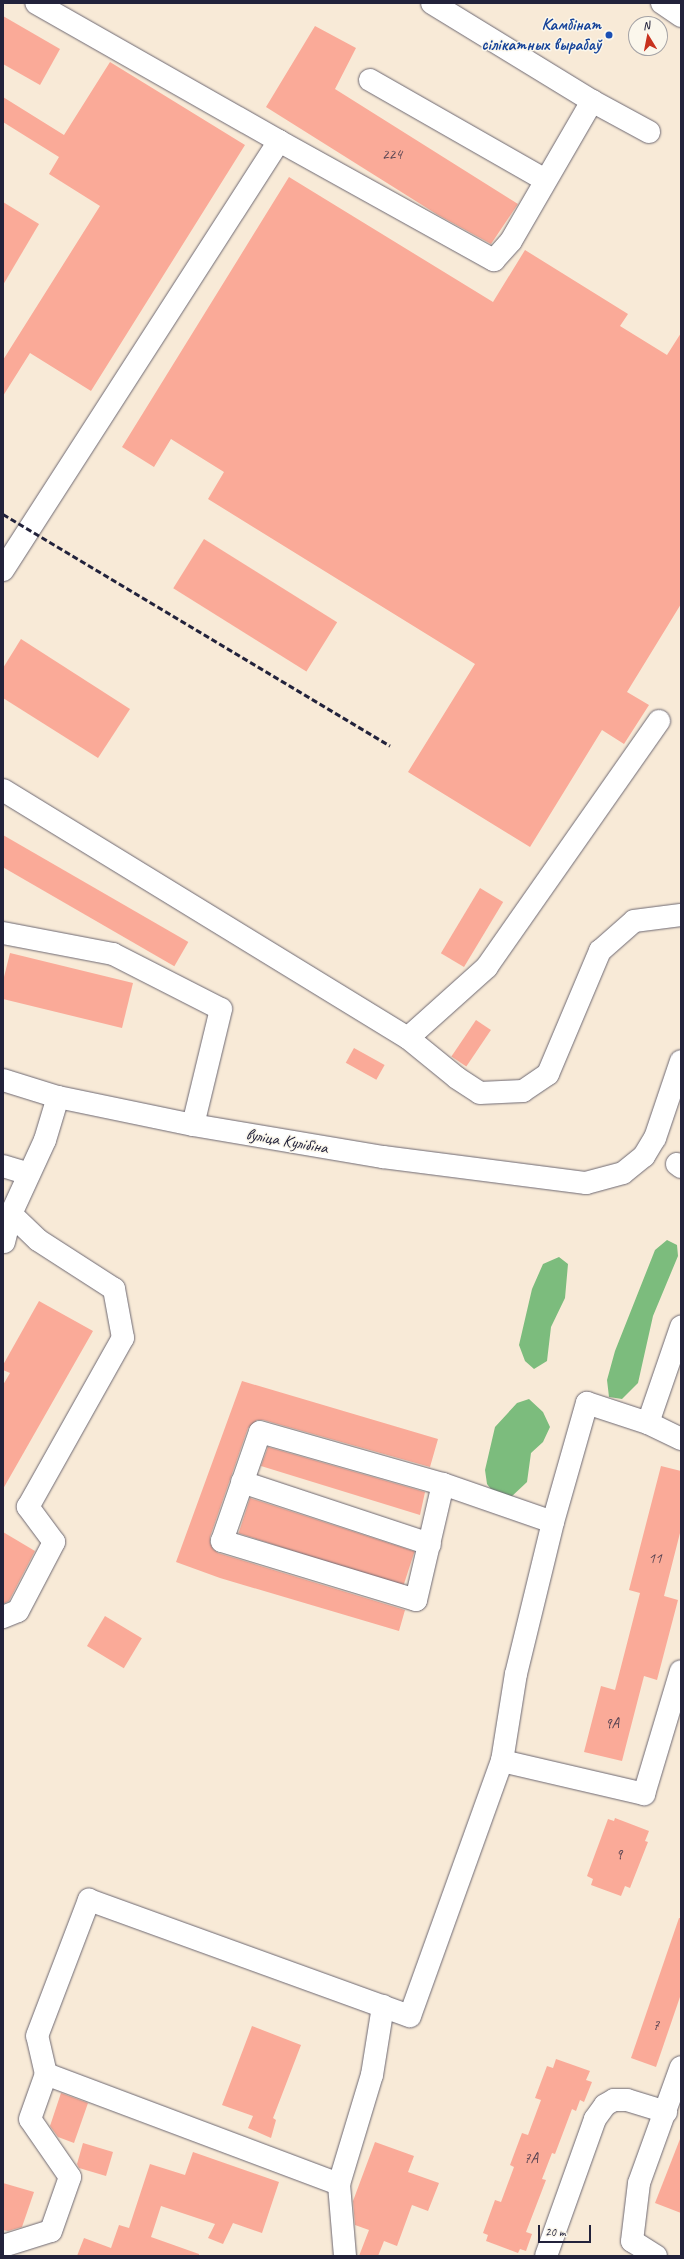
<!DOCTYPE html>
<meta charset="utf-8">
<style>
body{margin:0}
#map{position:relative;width:684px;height:2259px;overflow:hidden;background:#f8ead7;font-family:Caveat,sans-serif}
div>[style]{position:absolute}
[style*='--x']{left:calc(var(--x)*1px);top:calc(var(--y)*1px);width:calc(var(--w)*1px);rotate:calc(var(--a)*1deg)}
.forest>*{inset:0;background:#7cbc7d}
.building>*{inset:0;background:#faaa98;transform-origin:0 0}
.roads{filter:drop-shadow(0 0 1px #6d6872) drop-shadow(0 0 1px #6d6872)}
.minor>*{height:22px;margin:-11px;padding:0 11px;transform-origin:11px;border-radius:11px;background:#fff}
.major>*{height:22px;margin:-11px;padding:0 11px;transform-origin:11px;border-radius:11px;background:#fff}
.rail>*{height:3px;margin-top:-1.5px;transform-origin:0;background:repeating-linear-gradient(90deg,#22223b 0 6px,transparent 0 9px)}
.dots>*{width:11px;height:11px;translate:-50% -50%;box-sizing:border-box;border:2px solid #fbf7ec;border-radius:50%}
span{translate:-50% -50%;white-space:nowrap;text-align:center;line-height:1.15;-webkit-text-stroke:3px #fbf7ec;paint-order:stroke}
.number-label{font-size:15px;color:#584452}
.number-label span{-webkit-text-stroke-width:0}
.transit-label{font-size:17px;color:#164399;font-weight:700}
.right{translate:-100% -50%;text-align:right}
.street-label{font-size:17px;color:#22223b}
.frame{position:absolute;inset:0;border:4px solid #22223b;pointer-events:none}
.north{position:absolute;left:628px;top:16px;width:40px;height:40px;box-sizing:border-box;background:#fbf7ec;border:1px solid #a4a2a5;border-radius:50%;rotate:350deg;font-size:11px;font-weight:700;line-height:16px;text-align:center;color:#22223b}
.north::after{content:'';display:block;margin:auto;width:14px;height:18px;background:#c8321e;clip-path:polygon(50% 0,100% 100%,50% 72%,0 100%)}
.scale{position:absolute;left:538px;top:2225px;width:53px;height:18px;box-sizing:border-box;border:2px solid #22223b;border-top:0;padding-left:5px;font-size:12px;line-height:14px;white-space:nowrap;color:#22223b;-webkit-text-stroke:3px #fbf7ec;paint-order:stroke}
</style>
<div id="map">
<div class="forest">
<i style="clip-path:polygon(667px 1240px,677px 1245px,678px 1256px,653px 1316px,638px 1383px,622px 1399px,609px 1397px,607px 1380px,615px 1351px,655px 1250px)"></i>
<i style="clip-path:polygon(559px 1257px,568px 1264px,565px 1298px,551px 1327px,547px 1361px,534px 1369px,525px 1361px,519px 1345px,532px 1289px,543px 1264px)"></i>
<i style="clip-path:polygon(529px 1399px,543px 1412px,550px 1427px,543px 1442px,531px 1453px,527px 1482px,510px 1498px,497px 1497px,487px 1484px,485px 1470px,495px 1427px,517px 1403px)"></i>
</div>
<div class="building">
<i style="clip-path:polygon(3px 16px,60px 49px,40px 85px,3px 64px)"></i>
<i style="clip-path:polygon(315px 26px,356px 48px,335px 89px,518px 204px,491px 244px,438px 215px,266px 107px)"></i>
<i style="clip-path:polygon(110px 62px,245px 145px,91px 391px,30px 353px,3px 396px,3px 360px,100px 206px,49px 174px,59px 157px,3px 122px,3px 97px,64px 135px)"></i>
<i style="clip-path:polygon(289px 177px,493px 302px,525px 250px,628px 314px,620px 326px,667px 355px,681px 333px,681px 604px,627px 692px,649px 705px,624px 744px,602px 730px,530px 847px,408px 772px,475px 664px,208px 499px,224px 472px,171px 439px,154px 467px,122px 447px)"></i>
<i style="clip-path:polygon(3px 202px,39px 224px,3px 285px)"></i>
<i style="left:204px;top:539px;width:157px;height:58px;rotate:32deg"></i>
<i style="clip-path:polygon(21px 639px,130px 709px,98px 758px,3px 698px,3px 668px)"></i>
<i style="left:3px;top:835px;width:214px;height:28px;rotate:30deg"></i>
<i style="left:480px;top:888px;width:27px;height:76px;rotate:31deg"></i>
<i style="clip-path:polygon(10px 953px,133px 983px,122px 1028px,3px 999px,3px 981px)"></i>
<i style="left:476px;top:1020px;width:18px;height:44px;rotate:34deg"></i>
<i style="left:354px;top:1048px;width:35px;height:17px;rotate:29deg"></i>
<i style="clip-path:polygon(39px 1301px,93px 1331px,3px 1489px,3px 1385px,10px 1373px,3px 1370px,3px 1365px)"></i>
<i style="clip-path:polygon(242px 1381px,438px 1439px,430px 1467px,263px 1420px,257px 1420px,248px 1428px,210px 1537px,210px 1543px,213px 1549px,218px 1553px,405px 1610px,399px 1631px,220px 1578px,176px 1562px)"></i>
<i style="clip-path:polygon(268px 1447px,425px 1492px,420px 1515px,261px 1466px)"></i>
<i style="clip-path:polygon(661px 1466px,681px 1471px,681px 1529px,664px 1596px,678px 1600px,657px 1680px,644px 1676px,622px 1761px,584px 1752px,601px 1686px,615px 1690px,640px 1593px,629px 1590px)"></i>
<i style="left:250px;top:1498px;width:173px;height:37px;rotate:18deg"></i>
<i style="clip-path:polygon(3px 1532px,35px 1551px,9px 1601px,3px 1604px)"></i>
<i style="left:105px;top:1616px;width:43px;height:35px;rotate:31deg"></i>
<i style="clip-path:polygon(615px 1818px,649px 1831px,645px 1841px,648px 1842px,630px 1888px,625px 1886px,621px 1896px,591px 1885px,593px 1879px,587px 1876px,608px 1819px,614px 1821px)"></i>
<i style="clip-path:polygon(679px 1918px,681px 1918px,681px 1994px,656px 2067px,631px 2058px)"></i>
<i style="clip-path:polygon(252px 2026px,301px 2045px,273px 2118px,276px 2120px,271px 2138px,248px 2128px,253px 2116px,222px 2105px)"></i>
<i style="clip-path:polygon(556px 2059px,590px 2071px,586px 2080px,592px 2082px,584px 2102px,580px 2100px,576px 2111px,572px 2109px,555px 2154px,552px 2153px,542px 2179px,546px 2180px,526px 2232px,532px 2234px,526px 2251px,520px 2249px,518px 2253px,486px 2241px,488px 2235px,483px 2233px,495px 2200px,501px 2202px,514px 2167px,510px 2165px,522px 2133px,528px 2135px,541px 2100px,535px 2098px,547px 2066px,553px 2068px)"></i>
<i style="clip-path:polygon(61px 2093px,88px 2103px,74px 2143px,58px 2137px,50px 2126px)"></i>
<i style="clip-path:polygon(680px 2139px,681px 2139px,681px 2213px,655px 2203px)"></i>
<i style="clip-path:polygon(375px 2142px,414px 2156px,408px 2172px,439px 2183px,428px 2211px,412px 2205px,397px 2246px,384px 2241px,378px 2256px,359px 2256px,369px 2230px,355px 2225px,353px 2201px)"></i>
<i style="clip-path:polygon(83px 2143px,113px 2152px,106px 2176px,79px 2168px,77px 2164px)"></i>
<i style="clip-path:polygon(193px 2152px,279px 2182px,262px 2233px,233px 2223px,223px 2244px,208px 2238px,215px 2224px,161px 2206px,151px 2237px,199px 2254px,199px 2256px,77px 2256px,84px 2238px,111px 2248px,119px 2225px,129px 2228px,150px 2164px,185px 2175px)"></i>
<i style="clip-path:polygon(3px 2183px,34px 2192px,22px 2227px,8px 2231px,3px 2230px)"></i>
</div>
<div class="roads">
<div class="minor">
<i style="--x:432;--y:3;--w:188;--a:31.5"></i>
<i style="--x:592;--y:101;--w:65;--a:28.5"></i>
<i style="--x:370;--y:80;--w:202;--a:29.7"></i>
<i style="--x:279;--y:141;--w:246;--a:29"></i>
<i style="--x:494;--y:260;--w:25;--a:-48"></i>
<i style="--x:511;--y:241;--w:162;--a:-59.9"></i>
<i style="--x:3;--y:570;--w:510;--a:-57.24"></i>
<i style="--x:279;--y:141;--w:279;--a:-150.4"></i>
<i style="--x:659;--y:721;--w:300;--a:125"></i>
<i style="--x:487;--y:967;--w:106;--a:138.1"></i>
<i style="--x:408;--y:1038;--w:63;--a:39.2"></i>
<i style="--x:457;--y:1078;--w:27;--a:33"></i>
<i style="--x:480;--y:1093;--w:43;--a:-2.7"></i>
<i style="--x:523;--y:1091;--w:30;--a:-34"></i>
<i style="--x:548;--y:1074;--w:134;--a:-67.1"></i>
<i style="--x:600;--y:951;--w:45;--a:-41.4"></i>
<i style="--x:634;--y:921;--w:47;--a:-7.3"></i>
<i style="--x:3;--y:790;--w:475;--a:31.5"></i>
<i style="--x:3;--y:933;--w:112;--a:10.8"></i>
<i style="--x:113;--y:954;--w:121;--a:27"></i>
<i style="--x:221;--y:1009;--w:119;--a:103.6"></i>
<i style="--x:677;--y:1164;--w:5;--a:37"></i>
<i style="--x:3;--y:1166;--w:27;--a:17"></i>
<i style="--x:4;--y:1242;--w:29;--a:-76"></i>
<i style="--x:11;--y:1214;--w:81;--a:-65.3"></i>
<i style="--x:45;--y:1140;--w:45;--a:-73.2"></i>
<i style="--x:648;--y:1423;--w:102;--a:-71"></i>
<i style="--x:242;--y:1482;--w:198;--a:18.3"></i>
<i style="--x:443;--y:1484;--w:119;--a:103.1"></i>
<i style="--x:416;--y:1600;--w:203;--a:-163.1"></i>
<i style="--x:222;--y:1541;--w:115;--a:-70.8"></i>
<i style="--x:260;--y:1432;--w:190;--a:15.9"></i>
<i style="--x:443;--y:1484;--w:116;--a:19.1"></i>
<i style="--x:3;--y:1617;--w:16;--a:-22"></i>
<i style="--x:18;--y:1611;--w:78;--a:-62.4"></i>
<i style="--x:54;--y:1542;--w:44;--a:-126.6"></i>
<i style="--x:28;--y:1507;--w:194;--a:-60.7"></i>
<i style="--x:123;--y:1338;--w:50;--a:-100.4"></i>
<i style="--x:114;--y:1289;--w:90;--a:-147.2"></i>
<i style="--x:38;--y:1240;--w:37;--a:-136"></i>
<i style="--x:502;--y:1761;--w:146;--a:13.1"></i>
<i style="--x:644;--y:1794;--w:128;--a:-73.3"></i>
<i style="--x:46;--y:2074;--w:313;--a:20.6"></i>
<i style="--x:3;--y:2246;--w:50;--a:-17.4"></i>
<i style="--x:51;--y:2231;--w:57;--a:-70.6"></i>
<i style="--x:70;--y:2177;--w:70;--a:-124.6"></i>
<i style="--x:30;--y:2119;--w:48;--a:-70.4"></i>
<i style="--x:46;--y:2074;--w:39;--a:-103"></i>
<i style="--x:37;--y:2036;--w:146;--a:-69.1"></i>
<i style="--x:89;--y:1900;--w:341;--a:19.9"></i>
<i style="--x:410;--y:2016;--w:271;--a:-70.2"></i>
<i style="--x:502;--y:1761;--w:88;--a:-80.9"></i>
<i style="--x:516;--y:1674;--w:156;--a:-76.3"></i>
<i style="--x:553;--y:1522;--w:124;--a:-74.1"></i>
<i style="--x:587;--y:1403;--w:64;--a:18.2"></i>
<i style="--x:648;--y:1423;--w:37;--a:26"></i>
<i style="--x:345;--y:2256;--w:72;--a:-94.8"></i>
<i style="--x:339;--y:2184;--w:114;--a:-73.2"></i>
<i style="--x:372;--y:2075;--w:70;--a:-80.9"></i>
<i style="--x:546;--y:2256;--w:145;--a:-70.3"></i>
<i style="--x:595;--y:2119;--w:17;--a:-54"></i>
<i style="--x:605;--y:2105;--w:10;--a:-29"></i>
<i style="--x:614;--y:2100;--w:13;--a:0"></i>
<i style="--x:627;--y:2100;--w:41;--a:17.1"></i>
<i style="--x:656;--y:2256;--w:28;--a:-148"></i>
<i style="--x:632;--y:2241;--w:58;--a:-83.1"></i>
<i style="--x:639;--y:2183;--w:123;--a:-70.1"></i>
</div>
<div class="major">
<i style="--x:662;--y:3;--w:23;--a:34"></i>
<i style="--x:3;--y:1080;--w:58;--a:17.2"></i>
<i style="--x:58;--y:1097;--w:138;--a:11.7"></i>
<i style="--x:193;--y:1125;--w:193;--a:9.6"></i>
<i style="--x:383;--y:1157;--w:205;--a:7.3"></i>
<i style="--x:586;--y:1183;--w:38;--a:-15"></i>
<i style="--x:623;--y:1173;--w:27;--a:-39"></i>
<i style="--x:644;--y:1156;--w:21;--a:-59"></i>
<i style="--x:655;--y:1138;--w:81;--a:-71.3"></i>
</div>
</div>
<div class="rail">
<i style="--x:3;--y:514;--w:451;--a:30.9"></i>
</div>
<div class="dots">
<i style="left:609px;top:35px;background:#1a4fb4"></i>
</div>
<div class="number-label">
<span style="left:392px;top:155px">224</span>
<span style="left:655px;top:1559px">11</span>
<span style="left:612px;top:1724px">9А</span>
<span style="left:619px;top:1855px">9</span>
<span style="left:656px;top:2026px">7</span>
<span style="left:531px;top:2159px">7А</span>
</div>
<div class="transit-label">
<span class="right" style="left:601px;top:35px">Камбінат<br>сілікатных вырабаў</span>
</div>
<div class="street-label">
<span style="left:287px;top:1141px;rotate:10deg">вуліца Кулібіна</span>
</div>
<div class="frame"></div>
<div class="north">N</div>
<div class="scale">20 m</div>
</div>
